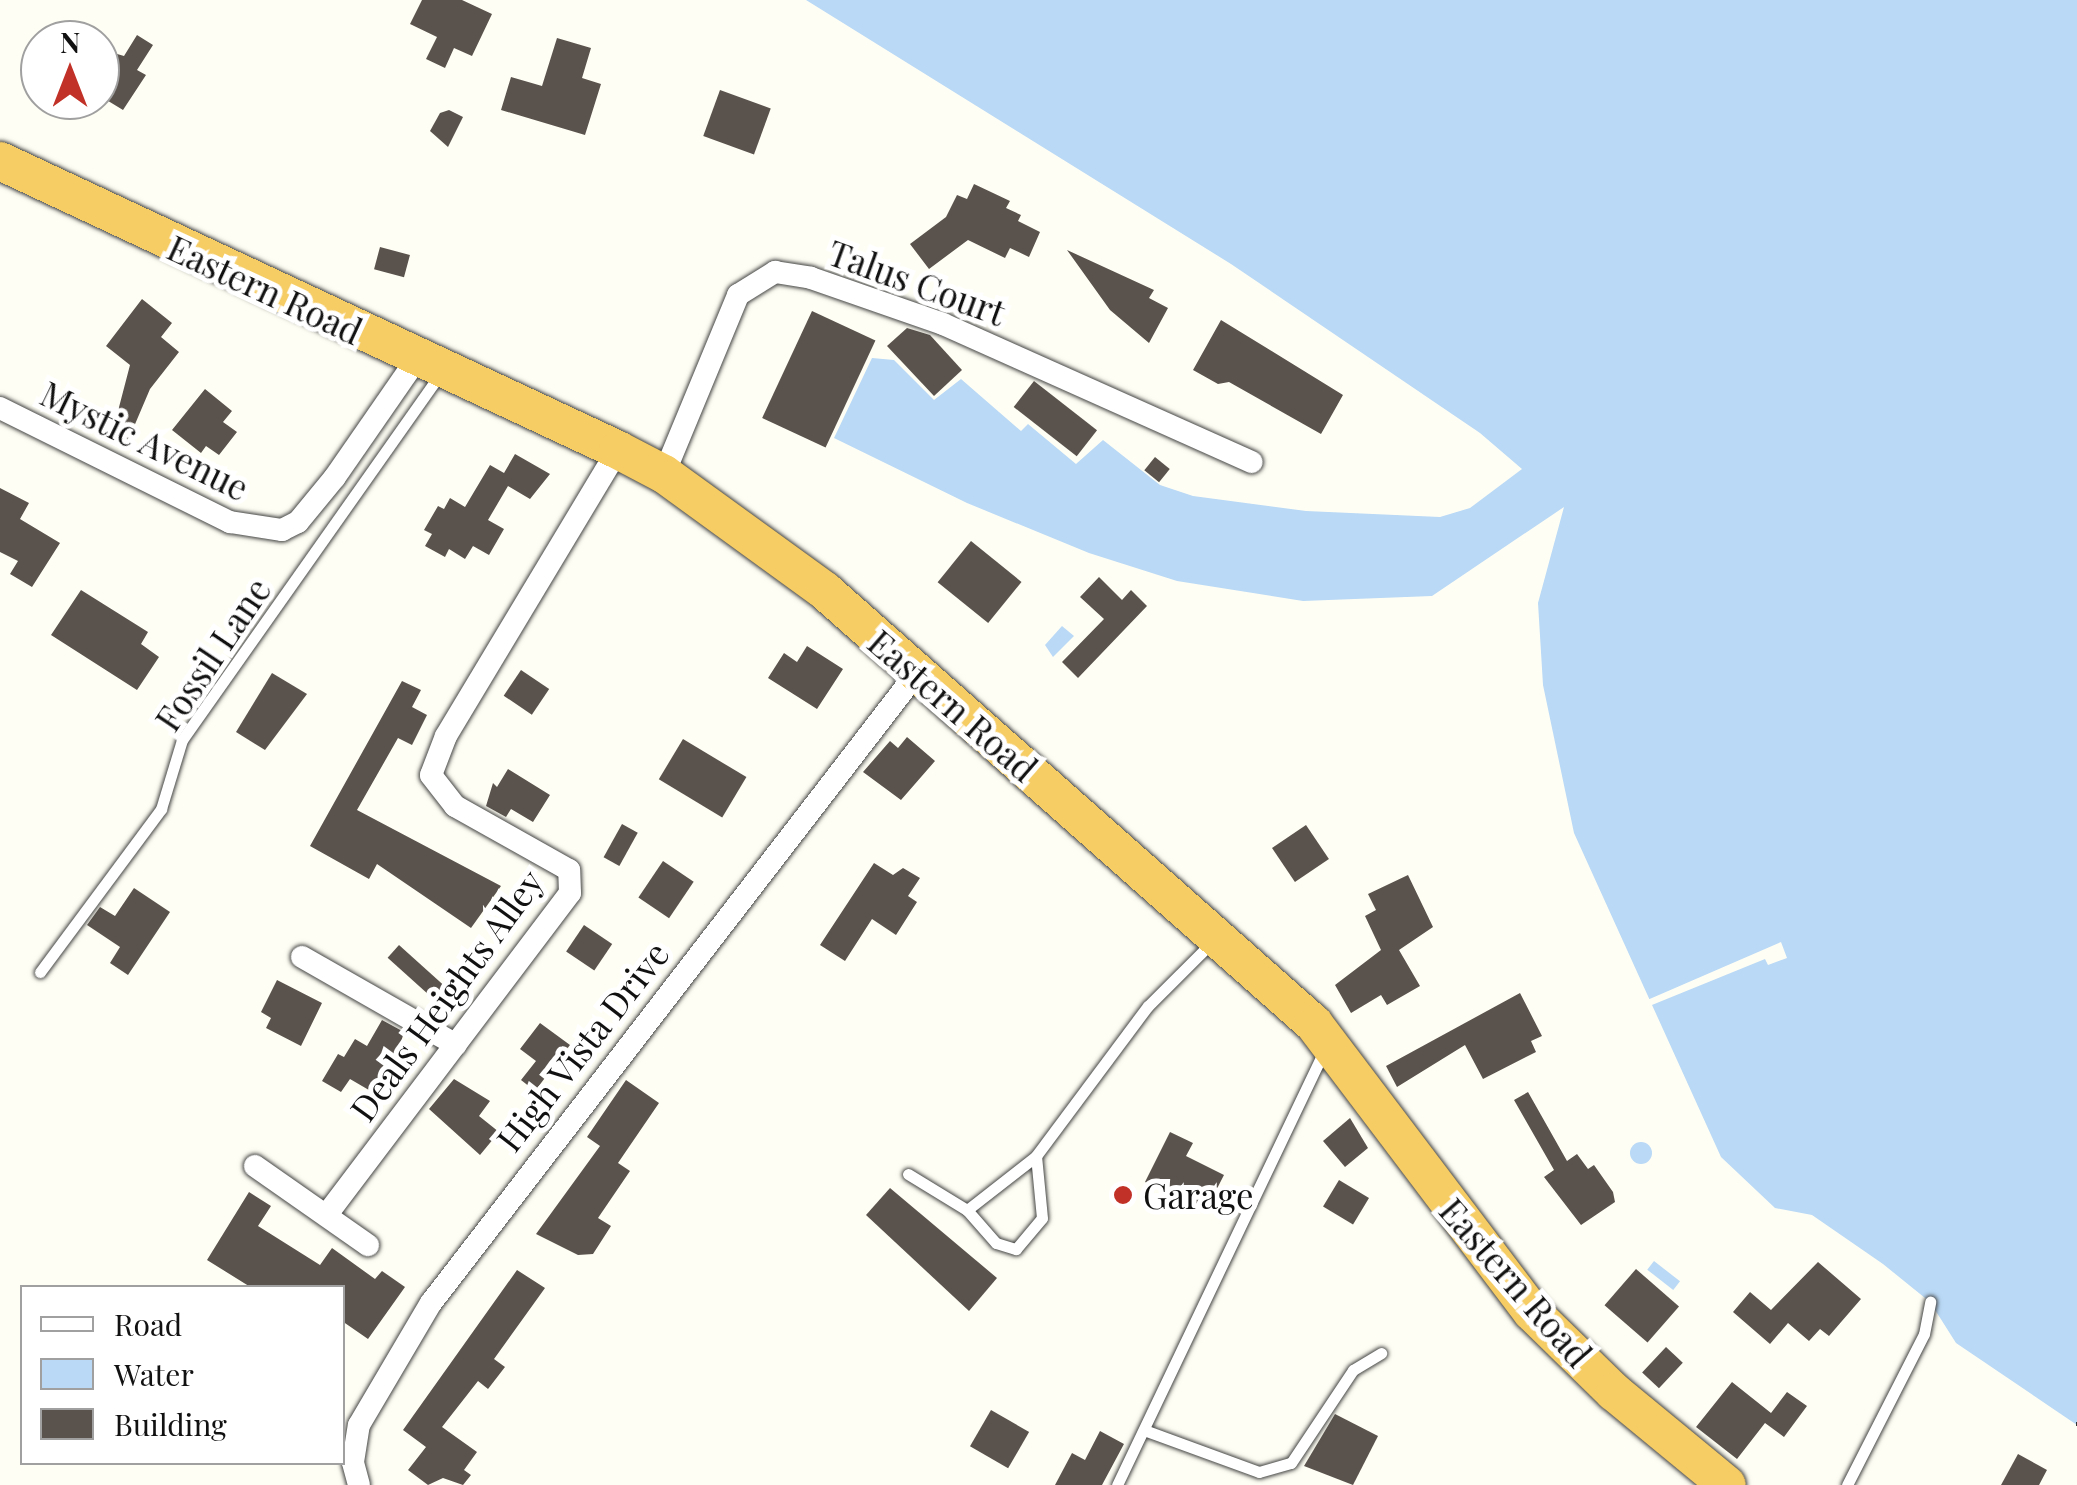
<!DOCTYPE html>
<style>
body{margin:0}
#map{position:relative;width:2077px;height:1485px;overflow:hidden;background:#fffef4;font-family:"Playfair Display",serif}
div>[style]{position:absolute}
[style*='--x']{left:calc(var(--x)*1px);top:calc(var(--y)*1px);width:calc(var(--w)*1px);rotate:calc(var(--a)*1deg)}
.water>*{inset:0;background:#b9d9f6;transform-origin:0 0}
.round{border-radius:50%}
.pier>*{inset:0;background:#fffef4}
.building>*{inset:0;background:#5a534d;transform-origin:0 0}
.path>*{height:4px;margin-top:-2px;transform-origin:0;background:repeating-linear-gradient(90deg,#333 0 10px,transparent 0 15px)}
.roads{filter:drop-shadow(0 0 2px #444) drop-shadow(0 0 2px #444)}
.service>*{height:11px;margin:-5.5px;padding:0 5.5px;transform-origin:5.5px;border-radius:5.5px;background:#fff}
.minor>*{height:22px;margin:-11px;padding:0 11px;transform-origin:11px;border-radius:11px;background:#fff}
.trunk>*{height:38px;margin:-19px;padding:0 19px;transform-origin:19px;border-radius:19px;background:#f6cc65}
.dots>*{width:28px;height:28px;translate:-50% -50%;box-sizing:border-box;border:5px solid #fff;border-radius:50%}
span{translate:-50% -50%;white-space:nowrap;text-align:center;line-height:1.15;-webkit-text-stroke:10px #fff;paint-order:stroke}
.street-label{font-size:35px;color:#111}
.poi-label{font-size:35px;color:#111}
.left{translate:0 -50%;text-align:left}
.legend{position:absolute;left:20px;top:1285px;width:325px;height:180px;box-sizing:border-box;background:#fff;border:2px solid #a0a0a0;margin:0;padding:12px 18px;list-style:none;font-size:30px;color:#111}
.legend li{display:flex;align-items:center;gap:20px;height:50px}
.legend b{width:50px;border:2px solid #a0a0a0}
.north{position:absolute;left:20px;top:20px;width:100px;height:100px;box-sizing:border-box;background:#fff;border:2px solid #a0a0a0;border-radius:50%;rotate:0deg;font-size:28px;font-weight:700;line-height:40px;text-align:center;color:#111}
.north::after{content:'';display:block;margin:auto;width:35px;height:45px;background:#c23127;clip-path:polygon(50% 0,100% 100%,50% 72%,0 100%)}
</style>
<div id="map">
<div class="water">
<i style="clip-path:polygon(806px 0,2077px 0,2077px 1425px,1956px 1343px,1930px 1302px,1883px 1264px,1812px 1215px,1775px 1208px,1721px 1157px,1574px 833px,1543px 685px,1538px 603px,1564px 507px,1432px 596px,1303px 601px,1177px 581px,1089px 553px,967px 503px,834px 438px,872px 358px,894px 360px,934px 400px,961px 379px,1021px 431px,1028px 424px,1076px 464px,1103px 440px,1160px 485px,1193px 496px,1306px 511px,1440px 517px,1470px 508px,1522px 469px,1480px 433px,1231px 264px)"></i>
<i style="clip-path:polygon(1062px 626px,1074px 636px,1053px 657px,1045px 645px)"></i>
<i class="round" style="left:1630px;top:1142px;width:22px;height:22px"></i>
<i style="left:1654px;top:1261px;width:33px;height:11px;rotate:38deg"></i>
</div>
<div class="pier">
<i style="clip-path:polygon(1781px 942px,1787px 958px,1768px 965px,1765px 959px,1647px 1007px,1645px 1001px)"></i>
</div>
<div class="building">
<i style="clip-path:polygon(422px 0,462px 0,492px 14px,472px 56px,454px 48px,445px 68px,426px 59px,437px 37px,410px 24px)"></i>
<i style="clip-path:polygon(137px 35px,153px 45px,137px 70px,146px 75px,123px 110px,100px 96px,100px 62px,107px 51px,124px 56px)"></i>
<i style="clip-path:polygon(557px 38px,591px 48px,582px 78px,601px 84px,585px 135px,501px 110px,511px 77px,542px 86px)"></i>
<i style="left:720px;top:90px;width:54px;height:49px;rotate:20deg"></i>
<i style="clip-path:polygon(449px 110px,463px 117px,448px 147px,430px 131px,440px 113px)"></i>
<i style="clip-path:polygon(974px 184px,1010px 201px,1006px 208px,1021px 215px,1018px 221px,1040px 232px,1029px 257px,1010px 248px,1005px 258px,968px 240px,929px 269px,910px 244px,946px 217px,957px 195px,967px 199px)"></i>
<i style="left:380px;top:247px;width:31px;height:23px;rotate:15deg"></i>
<i style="clip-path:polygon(1067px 250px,1154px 290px,1149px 298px,1168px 308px,1149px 343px,1110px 310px)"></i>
<i style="clip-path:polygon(142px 299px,172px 323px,161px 337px,179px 352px,150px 389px,127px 443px,112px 434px,130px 365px,106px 346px)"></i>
<i style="left:812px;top:311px;width:70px;height:118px;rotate:25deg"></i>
<i style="clip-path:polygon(1221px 320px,1343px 395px,1321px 434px,1229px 382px,1218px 384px,1193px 370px)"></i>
<i style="clip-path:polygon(907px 328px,930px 335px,962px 370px,934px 396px,887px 346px)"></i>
<i style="left:1034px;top:381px;width:80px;height:33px;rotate:38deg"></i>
<i style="clip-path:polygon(205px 389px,232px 411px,223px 422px,237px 432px,219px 455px,206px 446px,201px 453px,172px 430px)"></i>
<i style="clip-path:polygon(515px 454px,550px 474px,530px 499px,508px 486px,488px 520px,504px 529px,489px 555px,473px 546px,465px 559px,449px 549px,445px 557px,425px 546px,432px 534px,424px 530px,438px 506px,444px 509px,450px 498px,465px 507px,490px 465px,504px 473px)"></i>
<i style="left:1155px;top:457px;width:19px;height:17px;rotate:39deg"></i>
<i style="clip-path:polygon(0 488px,29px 503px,20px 519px,60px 543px,32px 587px,10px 574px,18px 561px,0 552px)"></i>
<i style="left:971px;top:541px;width:65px;height:53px;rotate:39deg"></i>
<i style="clip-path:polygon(1099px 577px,1122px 600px,1131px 590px,1147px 606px,1078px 678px,1062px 662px,1104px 619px,1080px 597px)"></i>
<i style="clip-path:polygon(81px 590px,148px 632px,141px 644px,159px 657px,137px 690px,51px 635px)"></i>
<i style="clip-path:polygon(807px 646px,843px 669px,817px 709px,768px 678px,784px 653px,797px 662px)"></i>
<i style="left:521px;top:670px;width:34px;height:31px;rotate:34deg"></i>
<i style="clip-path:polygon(272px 673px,307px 694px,265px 750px,236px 732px)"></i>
<i style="clip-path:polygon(402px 681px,421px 690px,412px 707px,427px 715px,412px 745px,398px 738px,357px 810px,501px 886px,471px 928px,377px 864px,369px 879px,310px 846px)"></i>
<i style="clip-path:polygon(907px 737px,935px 761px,901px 800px,863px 772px,890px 741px,898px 748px)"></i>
<i style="left:683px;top:739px;width:74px;height:47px;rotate:31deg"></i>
<i style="clip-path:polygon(508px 769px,550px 795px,533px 822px,511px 809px,506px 817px,486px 806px,493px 783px,497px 787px)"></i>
<i style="left:622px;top:824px;width:18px;height:38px;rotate:29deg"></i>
<i style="left:1306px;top:825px;width:41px;height:41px;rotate:56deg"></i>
<i style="left:663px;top:861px;width:37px;height:44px;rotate:34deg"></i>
<i style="clip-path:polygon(874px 863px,893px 875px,903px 868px,920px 878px,908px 896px,917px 902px,896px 935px,872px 919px,845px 961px,820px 945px)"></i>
<i style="clip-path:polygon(1408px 875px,1433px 927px,1399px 950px,1420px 986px,1387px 1005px,1381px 995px,1351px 1013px,1335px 985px,1381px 950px,1365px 916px,1376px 910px,1368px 894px)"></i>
<i style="clip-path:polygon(134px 888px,170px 912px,128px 975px,110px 963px,120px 947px,87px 925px,100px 907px,115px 916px)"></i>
<i style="left:584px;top:925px;width:34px;height:32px;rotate:34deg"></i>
<i style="left:399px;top:945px;width:71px;height:17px;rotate:42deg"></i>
<i style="clip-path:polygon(277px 980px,322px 1003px,301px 1046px,266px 1028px,271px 1018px,261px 1012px)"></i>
<i style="clip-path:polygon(1520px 993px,1542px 1036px,1531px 1041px,1536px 1052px,1483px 1079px,1465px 1045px,1397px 1087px,1386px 1066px)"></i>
<i style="clip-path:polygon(382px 1020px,404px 1032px,396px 1059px,411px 1067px,399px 1088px,382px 1078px,374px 1093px,350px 1079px,341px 1092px,322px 1081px,338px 1054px,344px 1057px,355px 1039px,367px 1046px)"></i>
<i style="clip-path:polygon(540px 1023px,570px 1045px,535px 1091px,521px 1080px,536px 1061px,520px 1049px)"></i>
<i style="clip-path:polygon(454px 1079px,490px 1101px,479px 1116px,499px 1132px,480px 1155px,429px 1109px)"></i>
<i style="clip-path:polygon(626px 1080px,659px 1103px,618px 1163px,630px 1171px,598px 1218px,611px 1226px,593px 1254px,578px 1255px,536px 1234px,600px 1146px,587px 1137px)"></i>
<i style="clip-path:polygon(1528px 1092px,1567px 1161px,1577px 1154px,1588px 1169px,1594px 1165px,1613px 1192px,1615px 1202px,1581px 1225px,1544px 1177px,1554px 1170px,1514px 1100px)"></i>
<i style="clip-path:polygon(1350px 1118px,1368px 1148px,1345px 1167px,1323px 1141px)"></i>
<i style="clip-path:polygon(1170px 1132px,1193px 1143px,1186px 1156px,1224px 1175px,1205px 1212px,1145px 1182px)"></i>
<i style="left:1339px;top:1180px;width:35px;height:31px;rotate:31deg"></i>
<i style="clip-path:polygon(890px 1188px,997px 1278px,969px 1311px,866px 1215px)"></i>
<i style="clip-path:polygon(249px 1192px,271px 1206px,258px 1226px,320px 1265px,332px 1248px,375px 1279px,382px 1271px,405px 1287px,368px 1339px,342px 1321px,342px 1288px,252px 1288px,207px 1260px)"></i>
<i style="clip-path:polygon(1818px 1262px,1861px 1299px,1829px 1336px,1820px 1329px,1809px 1341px,1788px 1323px,1770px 1344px,1733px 1312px,1750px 1292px,1771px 1310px)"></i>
<i style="left:1636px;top:1269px;width:57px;height:48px;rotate:41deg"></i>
<i style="clip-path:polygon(517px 1270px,545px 1288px,494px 1359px,505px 1367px,488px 1389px,478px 1381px,442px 1427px,477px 1452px,464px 1470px,471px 1475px,463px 1485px,443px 1478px,428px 1485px,408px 1470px,426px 1447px,403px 1430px)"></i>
<i style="left:1666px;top:1347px;width:23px;height:35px;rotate:43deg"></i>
<i style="clip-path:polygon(1732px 1382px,1771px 1413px,1787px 1392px,1807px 1406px,1784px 1437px,1765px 1423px,1737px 1459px,1696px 1427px)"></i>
<i style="left:991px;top:1410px;width:44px;height:42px;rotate:30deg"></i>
<i style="clip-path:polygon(1335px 1414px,1378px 1436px,1353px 1485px,1304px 1466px)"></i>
<i style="clip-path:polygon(1100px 1431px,1124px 1444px,1102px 1485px,1055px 1485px,1072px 1453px,1085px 1460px)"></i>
<i style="clip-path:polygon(2018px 1454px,2047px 1470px,2039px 1485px,2001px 1485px)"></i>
</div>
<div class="path">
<i style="--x:2076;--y:1424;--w:1;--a:0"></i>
</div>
<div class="roads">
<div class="service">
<i style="--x:40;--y:972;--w:203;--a:-53.4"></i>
<i style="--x:161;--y:809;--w:72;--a:-73.1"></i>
<i style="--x:182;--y:740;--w:448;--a:-54.8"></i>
<i style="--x:908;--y:1174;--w:69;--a:31.4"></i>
<i style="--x:967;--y:1210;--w:44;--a:48.7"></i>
<i style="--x:996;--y:1243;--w:21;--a:17"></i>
<i style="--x:1016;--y:1249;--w:40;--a:-50"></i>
<i style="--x:1042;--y:1218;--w:62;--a:-95.5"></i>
<i style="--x:967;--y:1210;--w:88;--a:-38"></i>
<i style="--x:1036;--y:1156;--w:187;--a:-53.3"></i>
<i style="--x:1148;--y:1006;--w:91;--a:-45"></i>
<i style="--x:1144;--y:1430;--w:122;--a:20.1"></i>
<i style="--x:1259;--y:1472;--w:33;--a:-16"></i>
<i style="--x:1291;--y:1463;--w:112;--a:-56.3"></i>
<i style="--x:1353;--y:1370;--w:33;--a:-31"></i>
<i style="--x:1117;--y:1485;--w:481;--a:-64.5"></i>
<i style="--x:1847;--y:1485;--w:169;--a:-63"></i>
<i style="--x:1924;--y:1334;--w:33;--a:-79"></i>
</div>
<div class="minor">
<i style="--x:0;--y:408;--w:257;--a:26.4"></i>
<i style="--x:230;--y:522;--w:53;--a:8.7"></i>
<i style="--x:282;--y:530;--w:18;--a:-27"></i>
<i style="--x:298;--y:522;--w:58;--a:-50.6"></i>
<i style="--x:335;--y:477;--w:142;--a:-55.3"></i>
<i style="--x:664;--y:474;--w:194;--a:-67.5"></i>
<i style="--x:738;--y:295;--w:44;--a:-31.9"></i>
<i style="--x:775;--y:272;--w:36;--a:9"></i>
<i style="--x:811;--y:278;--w:140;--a:19.2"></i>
<i style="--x:943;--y:324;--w:338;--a:24.1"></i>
<i style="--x:302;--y:957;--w:177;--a:29.7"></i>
<i style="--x:255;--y:1166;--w:138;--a:35"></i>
<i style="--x:328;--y:1213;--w:401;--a:-52.9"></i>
<i style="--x:570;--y:893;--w:23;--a:-92"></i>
<i style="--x:569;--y:870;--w:131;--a:-150.7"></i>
<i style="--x:455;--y:806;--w:39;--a:-128"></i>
<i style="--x:431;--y:775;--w:42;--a:-69"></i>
<i style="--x:446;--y:736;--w:334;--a:-59"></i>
<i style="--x:359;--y:1485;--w:24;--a:-105"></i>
<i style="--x:353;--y:1462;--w:37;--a:-81"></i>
<i style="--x:359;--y:1425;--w:142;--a:-59.5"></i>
<i style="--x:431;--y:1303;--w:794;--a:-52.37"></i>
</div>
<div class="trunk">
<i style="--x:0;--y:161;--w:682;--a:25.06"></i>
<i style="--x:618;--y:450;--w:52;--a:27.6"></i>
<i style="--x:664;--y:474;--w:199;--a:36"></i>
<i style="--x:825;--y:591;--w:653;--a:41.52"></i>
<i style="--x:1314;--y:1024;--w:361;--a:52.9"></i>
<i style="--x:1532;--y:1312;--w:115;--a:44.3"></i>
<i style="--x:1614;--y:1392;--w:146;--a:39.5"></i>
</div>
</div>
<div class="dots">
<i style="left:1123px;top:1195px;background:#c23127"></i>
</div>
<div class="street-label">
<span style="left:917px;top:282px;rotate:20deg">Talus Court</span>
<span style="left:265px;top:289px;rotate:25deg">Eastern Road</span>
<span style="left:145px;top:440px;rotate:26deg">Mystic Avenue</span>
<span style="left:212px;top:654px;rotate:-56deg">Fossil Lane</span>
<span style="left:953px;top:705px;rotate:41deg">Eastern Road</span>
<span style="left:446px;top:995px;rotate:-54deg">Deals Heights Alley</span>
<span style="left:582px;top:1046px;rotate:-52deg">High Vista Drive</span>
<span style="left:1516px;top:1282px;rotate:49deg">Eastern Road</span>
</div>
<div class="poi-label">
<span class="left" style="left:1143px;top:1195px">Garage</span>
</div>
<ul class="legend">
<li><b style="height:12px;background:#fff"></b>Road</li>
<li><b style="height:28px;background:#b9d9f6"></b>Water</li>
<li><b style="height:28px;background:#5a534d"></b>Building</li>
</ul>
<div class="north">N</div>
</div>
